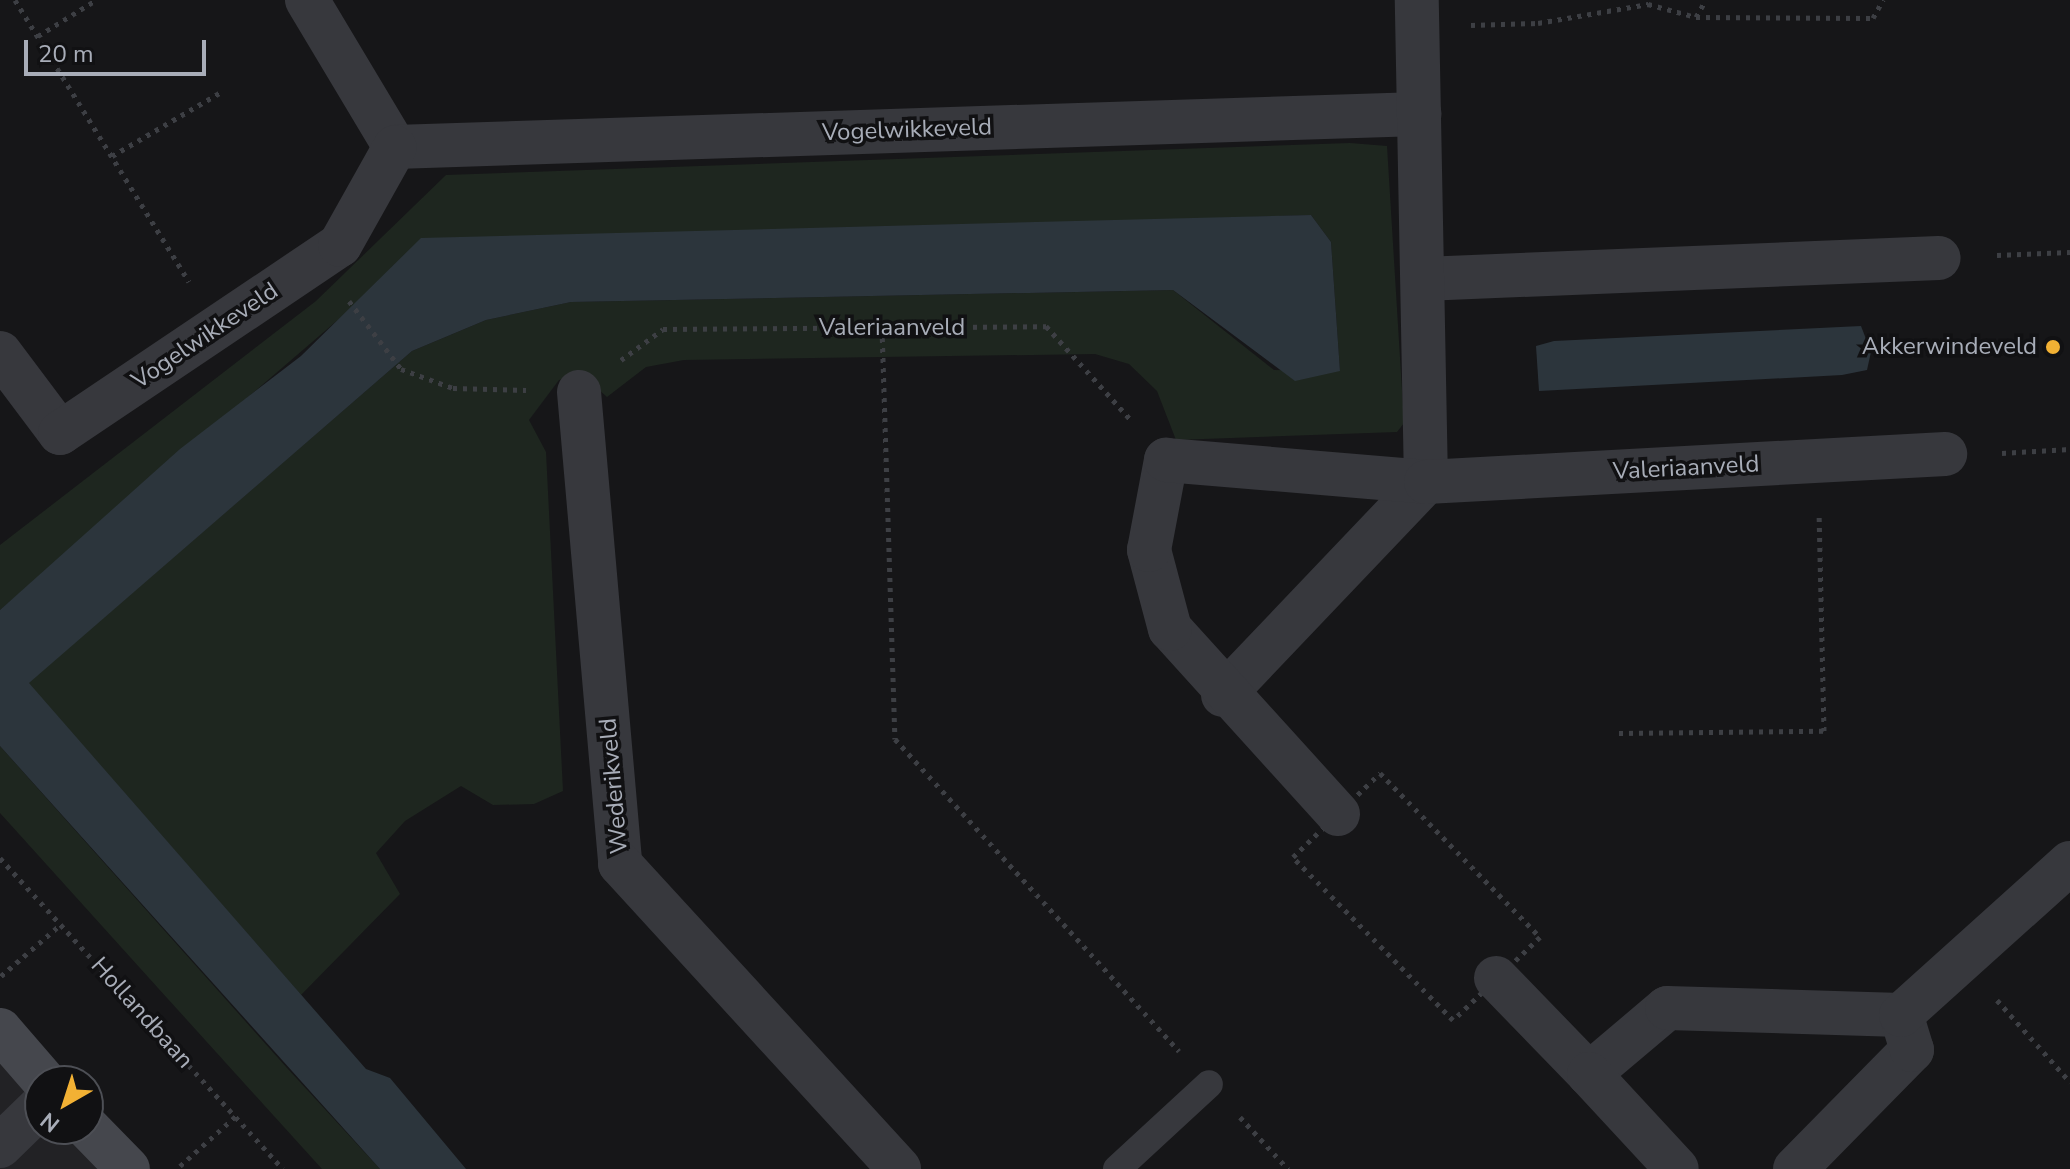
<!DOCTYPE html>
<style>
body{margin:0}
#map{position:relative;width:2070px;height:1169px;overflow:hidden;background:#161618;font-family:"Nunito Sans",sans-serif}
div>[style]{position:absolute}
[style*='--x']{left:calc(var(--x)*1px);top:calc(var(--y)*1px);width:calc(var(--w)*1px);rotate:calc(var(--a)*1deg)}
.built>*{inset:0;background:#222225}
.green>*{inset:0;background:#1e261f}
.water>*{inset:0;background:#2c353c}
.path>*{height:5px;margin-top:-2.5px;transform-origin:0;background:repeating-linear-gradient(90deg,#3d3f44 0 4px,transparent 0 10px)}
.lane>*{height:28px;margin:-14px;padding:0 14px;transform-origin:14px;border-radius:14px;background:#37383d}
.street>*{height:44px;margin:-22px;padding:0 22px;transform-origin:22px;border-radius:22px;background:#37383d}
.secondary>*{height:44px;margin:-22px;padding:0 22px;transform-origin:22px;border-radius:22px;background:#45474d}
.dots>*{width:22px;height:22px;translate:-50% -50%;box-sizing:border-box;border:4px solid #111113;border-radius:50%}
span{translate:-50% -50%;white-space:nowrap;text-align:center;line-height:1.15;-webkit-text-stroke:7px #111113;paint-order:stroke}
.street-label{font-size:24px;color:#a8adb8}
.poi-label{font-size:24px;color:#a8adb8}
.right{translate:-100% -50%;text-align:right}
.north{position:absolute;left:24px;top:1065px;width:80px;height:80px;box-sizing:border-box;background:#111113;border:2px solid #4d4f55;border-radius:50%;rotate:219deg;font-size:22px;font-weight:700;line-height:32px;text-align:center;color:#a8adb8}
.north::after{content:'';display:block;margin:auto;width:28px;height:36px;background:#f2b134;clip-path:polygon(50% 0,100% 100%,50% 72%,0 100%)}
.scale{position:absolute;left:24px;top:40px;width:182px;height:36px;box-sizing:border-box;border:4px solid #a8adb8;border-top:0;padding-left:10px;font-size:24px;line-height:28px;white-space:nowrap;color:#a8adb8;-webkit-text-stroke:6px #111113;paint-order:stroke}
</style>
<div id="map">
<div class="built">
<i style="clip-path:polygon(0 1008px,68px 1081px,40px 1081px,40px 1129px,88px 1129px,88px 1102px,151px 1169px,0 1169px)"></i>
</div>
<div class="green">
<i style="clip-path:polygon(1350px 143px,1387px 146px,1404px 423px,1397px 432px,1176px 440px,1157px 391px,1129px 364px,1095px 354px,684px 360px,646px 367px,607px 397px,581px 374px,559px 380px,529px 420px,546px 452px,563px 791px,534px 804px,493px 805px,461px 786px,405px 821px,376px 853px,400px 894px,301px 995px,28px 683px,412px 351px,486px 320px,571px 302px,1173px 290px,1274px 370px,1340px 371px,1331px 242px,1311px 215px,1158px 220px,361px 300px,0 610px,0 545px,316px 301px,446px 175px)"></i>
<i style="clip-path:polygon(0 746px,287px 1068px,380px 1169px,322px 1169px,158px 988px,0 813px)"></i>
</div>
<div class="water">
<i style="clip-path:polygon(1311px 215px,1331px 242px,1340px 371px,1295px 381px,1173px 290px,571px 302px,486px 320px,412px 351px,29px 683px,366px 1069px,390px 1078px,466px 1169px,380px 1169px,0 746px,0 610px,180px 449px,301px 356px,421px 238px)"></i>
<i style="clip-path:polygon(1861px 326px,1871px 352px,1867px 370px,1842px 375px,1539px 391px,1536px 346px,1554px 341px)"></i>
</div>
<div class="path">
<i style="--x:15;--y:0;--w:331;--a:58.3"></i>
<i style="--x:1696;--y:17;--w:177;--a:0.3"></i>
<i style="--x:1873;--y:18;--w:21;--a:-61"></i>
<i style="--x:1471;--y:25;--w:67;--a:-1.7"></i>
<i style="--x:1538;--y:23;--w:112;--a:-9.8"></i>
<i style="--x:1648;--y:4;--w:50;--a:15.2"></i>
<i style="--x:1696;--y:17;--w:20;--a:-60"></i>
<i style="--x:38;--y:36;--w:68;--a:-31.8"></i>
<i style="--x:112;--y:156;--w:126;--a:-30.4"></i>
<i style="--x:1997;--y:255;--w:73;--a:-2.4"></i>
<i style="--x:349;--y:301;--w:86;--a:52.6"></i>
<i style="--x:401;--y:369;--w:55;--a:20.1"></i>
<i style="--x:453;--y:388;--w:73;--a:1.6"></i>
<i style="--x:882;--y:328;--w:411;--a:88.2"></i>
<i style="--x:895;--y:739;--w:422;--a:47.7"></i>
<i style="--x:621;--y:360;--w:52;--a:-36.4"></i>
<i style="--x:663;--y:329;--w:383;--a:-0.4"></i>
<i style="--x:1046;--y:326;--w:127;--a:47.9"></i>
<i style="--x:2002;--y:453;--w:68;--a:-3.4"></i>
<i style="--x:1619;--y:733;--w:205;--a:-0.6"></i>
<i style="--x:1824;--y:731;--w:218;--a:-91.3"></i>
<i style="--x:1380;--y:773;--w:229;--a:45.7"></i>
<i style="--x:1540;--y:937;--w:120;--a:136.3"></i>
<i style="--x:1453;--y:1020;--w:228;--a:-134.5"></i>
<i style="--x:1293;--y:857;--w:121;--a:-44"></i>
<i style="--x:0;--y:858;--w:420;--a:47.7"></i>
<i style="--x:1;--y:976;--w:79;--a:-40.9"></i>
<i style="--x:1997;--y:1000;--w:110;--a:48.3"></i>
<i style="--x:1240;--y:1117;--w:71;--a:47.3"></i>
<i style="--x:180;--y:1166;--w:75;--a:-41.8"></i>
</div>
<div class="lane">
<i style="--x:1117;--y:1169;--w:125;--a:-42.7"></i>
</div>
<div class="street">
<i style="--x:307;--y:0;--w:171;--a:59.1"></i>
<i style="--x:395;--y:147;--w:1025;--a:-1.85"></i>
<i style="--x:1423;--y:279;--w:516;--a:-2.33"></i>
<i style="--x:0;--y:353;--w:100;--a:53.1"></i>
<i style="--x:60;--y:433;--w:337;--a:-33.9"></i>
<i style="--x:340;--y:245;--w:112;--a:-60.7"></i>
<i style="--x:579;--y:392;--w:474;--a:85"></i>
<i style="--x:620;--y:864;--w:413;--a:47.5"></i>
<i style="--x:1223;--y:695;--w:294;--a:-46.4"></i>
<i style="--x:1426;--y:482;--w:482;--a:-91.1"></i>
<i style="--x:1338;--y:814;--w:250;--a:-132.2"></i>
<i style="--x:1170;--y:629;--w:82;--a:-104.9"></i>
<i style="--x:1149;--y:550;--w:92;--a:-79.3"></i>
<i style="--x:1166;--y:460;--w:261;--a:4.8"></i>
<i style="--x:1426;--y:482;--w:520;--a:-3.09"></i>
<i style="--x:1496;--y:978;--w:134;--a:45.9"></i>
<i style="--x:1589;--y:1074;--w:102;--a:-40.2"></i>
<i style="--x:1667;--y:1008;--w:234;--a:1.7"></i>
<i style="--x:1589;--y:1074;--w:129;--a:47.2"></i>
<i style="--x:0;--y:1146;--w:56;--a:-44.3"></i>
<i style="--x:1795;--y:1169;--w:167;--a:-45.5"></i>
<i style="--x:1912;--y:1050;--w:37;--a:-107"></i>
<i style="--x:1901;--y:1015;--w:227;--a:-42"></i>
</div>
<div class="secondary">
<i style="--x:0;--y:1030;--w:67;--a:49.2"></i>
<i style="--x:88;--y:1128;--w:57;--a:45.7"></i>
</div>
<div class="dots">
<i style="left:2053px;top:347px;background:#f2b134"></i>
</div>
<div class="street-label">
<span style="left:907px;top:130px;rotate:-2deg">Vogelwikkeveld</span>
<span style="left:892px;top:328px">Valeriaanveld</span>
<span style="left:205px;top:336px;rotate:-34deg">Vogelwikkeveld</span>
<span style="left:1686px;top:468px;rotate:-3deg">Valeriaanveld</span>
<span style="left:614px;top:786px;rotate:-95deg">Wederikveld</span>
<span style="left:142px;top:1013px;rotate:48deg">Hollandbaan</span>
</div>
<div class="poi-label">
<span class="right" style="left:2037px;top:347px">Akkerwindeveld</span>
</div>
<div class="north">N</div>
<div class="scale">20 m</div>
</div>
